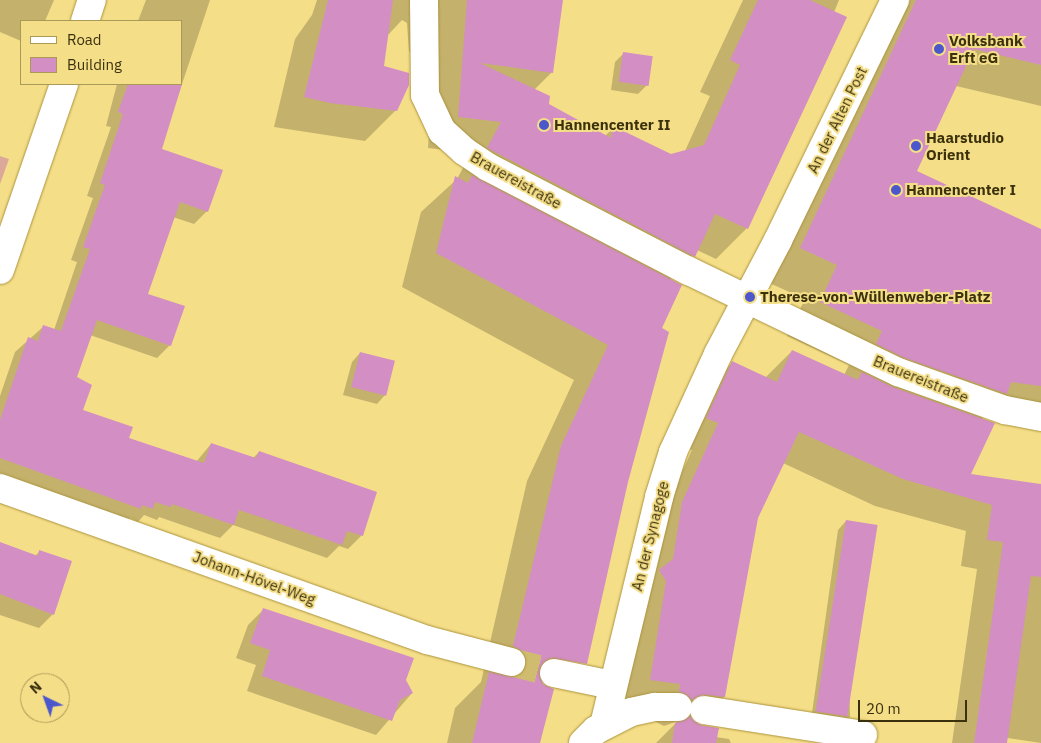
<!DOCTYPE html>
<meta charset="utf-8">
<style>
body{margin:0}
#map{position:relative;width:1041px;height:743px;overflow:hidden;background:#f5de88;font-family:"IBM Plex Sans",sans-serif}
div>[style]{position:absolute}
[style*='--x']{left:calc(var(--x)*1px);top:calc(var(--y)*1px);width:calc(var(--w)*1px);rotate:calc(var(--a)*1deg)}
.green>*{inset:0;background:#dba89a}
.shadow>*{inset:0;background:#0003}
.building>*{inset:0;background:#d38ec4;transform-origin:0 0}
.minor-tunnel>*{height:28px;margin-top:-14px;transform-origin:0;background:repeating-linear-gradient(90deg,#d0bc6f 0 28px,transparent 0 42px)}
.roads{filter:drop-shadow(0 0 1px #ab943e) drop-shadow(0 0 1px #ab943e)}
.minor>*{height:28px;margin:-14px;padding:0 14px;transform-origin:14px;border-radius:14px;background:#fff}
.dots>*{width:14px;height:14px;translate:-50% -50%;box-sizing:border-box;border:2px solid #f5de88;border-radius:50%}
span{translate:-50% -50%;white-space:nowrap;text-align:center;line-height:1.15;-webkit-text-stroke:4px #f5de88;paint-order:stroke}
.poi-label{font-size:15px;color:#3b320d;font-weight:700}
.left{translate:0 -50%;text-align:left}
.street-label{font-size:15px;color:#3b320d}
.legend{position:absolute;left:20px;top:20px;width:162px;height:65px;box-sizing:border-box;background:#f5de88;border:1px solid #ab9957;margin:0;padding:6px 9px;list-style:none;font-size:15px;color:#3b320d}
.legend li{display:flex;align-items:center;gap:10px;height:25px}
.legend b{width:25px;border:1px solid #ab9957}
.north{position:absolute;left:20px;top:673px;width:50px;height:50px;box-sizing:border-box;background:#f5de88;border:1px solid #ab9957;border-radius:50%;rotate:318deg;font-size:14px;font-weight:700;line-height:20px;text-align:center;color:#3b320d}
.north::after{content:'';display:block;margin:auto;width:18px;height:22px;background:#4d57cc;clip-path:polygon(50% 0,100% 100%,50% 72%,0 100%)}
.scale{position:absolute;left:858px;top:700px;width:109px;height:22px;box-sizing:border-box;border:2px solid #3b320d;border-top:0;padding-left:6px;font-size:15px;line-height:18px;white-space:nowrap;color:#3b320d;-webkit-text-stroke:4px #f5de88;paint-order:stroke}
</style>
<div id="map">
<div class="green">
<i style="clip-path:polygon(0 156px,9px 159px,0 184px)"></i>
</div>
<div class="shadow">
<i style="clip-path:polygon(0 0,54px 0,45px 21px,21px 21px,21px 41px,0 32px)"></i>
<i style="clip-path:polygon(146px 0,210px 0,160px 150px,207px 211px,194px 224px,173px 217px,147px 295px,170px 345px,157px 358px,90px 335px,75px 378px,82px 411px,128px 439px,196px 462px,211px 444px,253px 458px,259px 452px,362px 535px,348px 549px,339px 546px,327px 558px,233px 525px,220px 538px,159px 517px,157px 520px,144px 515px,138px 522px,130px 518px,127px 521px,0 475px,0 396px,15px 352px,43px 327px,54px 330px,77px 262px,71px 260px,93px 198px,87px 196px,111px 127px,106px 126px,117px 84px,181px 84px,181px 21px,138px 21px)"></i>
<i style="clip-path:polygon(317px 0,562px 0,552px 72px,534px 90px,547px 105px,605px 136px,613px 128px,671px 155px,685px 151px,710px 96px,700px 92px,743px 0,839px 0,747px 228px,716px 259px,697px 250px,670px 280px,660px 329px,564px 659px,541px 681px,539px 743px,447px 743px,455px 708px,481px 682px,527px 481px,574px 380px,402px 287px,421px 212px,457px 179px,471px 153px,428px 148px,436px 33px,416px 53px,409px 52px,407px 23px,402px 20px,387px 36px,383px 67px,396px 110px,365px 141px,274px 127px,295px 39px,312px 15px)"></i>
<i style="clip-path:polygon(906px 0,1041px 0,1041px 106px,956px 86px,916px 171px,1041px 230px,1041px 424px,983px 416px,970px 475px,1041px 485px,1041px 743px,1007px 738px,1006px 743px,952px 743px,977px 569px,961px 566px,966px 531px,875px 506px,783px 463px,757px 518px,724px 697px,697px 724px,716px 737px,729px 739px,731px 743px,656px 743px,678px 721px,664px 726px,624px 706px,655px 530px,692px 450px,680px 444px,705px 390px,732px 363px,765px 378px,792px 351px,844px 375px,849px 365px,787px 336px,805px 299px,767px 282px)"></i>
<i style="clip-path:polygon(623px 54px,647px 85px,638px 94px,611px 90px,615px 62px)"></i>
<i style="clip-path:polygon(360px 353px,385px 395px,377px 404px,343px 395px,352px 362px)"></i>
<i style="clip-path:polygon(846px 521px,850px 717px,841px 725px,811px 720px,838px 530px)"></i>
<i style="clip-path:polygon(0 544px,35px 556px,40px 551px,53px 614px,39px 628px,0 615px)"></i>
<i style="clip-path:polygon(263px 610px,405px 680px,412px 693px,376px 735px,247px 691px,256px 665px,236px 658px,248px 625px)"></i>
</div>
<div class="building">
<i style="clip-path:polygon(328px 0,393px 0,384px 66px,409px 73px,409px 85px,397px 111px,330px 103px,304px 97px)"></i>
<i style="clip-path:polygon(467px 0,563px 0,553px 73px,480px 63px,550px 96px,549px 104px,611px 138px,613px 126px,671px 154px,704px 145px,740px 65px,730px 60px,758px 0,810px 0,847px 17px,748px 229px,715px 214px,695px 257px,487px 148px,501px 122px,458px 117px)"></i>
<i style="clip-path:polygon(916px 0,1041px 0,1041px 65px,974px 49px,917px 171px,1041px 229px,1041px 386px,1011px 382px,1007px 394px,904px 358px,876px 344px,882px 331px,820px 302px,837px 265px,800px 248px)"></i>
<i style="left:623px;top:52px;width:30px;height:30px;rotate:8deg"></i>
<i style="clip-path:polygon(128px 84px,182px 84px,162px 149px,223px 170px,208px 212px,180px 202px,148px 294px,185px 306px,171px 346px,97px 320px,77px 377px,92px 385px,83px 410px,133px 427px,129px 438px,204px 463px,211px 443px,256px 458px,259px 451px,377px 492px,363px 536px,347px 531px,342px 545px,239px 510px,234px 525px,172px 504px,171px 507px,155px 502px,153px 509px,142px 505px,141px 509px,0 458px,0 420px,28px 337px,38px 341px,43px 325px,61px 331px,90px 249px,83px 247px,105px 185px,100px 183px,123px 114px,118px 112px)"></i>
<i style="clip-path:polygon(472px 175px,682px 285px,662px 328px,669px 332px,628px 482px,587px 664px,550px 658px,539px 669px,543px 684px,554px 689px,540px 743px,472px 743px,489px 672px,515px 677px,526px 666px,522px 651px,513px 646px,561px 446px,608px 345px,436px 253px,455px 176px,468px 183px)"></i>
<i style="clip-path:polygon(792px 350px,858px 380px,862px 372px,893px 387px,995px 423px,971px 474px,1041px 484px,1041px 577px,1031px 576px,1007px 743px,974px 743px,1003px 542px,987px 540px,992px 505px,903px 479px,799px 432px,758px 518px,725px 697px,706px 695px,692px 700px,679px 692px,680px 684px,650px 680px,666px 581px,659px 570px,673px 559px,682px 502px,718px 423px,706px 418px,732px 361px,777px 382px)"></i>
<i style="left:360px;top:352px;width:36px;height:36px;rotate:14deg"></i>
<i style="left:846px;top:520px;width:32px;height:194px;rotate:9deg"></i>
<i style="clip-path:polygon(0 542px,38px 556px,39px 550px,72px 561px,54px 615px,0 594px)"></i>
<i style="clip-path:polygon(263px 608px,414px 658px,406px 680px,413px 693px,400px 700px,392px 721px,262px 676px,270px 650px,250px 643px)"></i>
<i style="clip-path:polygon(690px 716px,701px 725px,719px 728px,716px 743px,672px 743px,675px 723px)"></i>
</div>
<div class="minor-tunnel">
<i style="--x:511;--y:662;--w:44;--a:14.3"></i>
</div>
<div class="roads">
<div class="minor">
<i style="--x:424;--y:0;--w:95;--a:89.4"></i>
<i style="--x:425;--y:95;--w:40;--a:65"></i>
<i style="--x:442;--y:131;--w:30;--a:42"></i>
<i style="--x:464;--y:151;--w:29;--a:34"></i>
<i style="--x:488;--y:167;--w:226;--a:27.4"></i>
<i style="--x:689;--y:271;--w:232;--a:25.8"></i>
<i style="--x:898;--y:372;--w:114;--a:19.6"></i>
<i style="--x:1005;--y:410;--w:37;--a:11"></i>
<i style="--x:85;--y:21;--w:22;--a:-72"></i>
<i style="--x:0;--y:270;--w:197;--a:-71"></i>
<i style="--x:0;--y:488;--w:453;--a:19.6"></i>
<i style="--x:427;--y:640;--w:87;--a:14.7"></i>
<i style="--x:554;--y:673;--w:59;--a:11.7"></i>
<i style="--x:704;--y:710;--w:161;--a:8.9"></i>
<i style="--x:604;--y:725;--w:235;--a:-76.4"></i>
<i style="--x:659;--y:497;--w:47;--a:-72.7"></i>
<i style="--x:673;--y:452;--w:108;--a:-65.3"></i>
<i style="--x:718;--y:354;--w:129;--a:-62.2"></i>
<i style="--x:778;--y:240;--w:267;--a:-64"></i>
<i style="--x:583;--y:743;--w:18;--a:-45"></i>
<i style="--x:596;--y:730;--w:39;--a:-27"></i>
<i style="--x:631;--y:712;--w:25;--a:-12"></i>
<i style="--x:655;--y:707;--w:23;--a:0"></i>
</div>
</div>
<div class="dots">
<i style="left:939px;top:49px;background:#4d57cc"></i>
<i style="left:544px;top:125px;background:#4d57cc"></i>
<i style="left:916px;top:146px;background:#4d57cc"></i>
<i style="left:896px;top:190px;background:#4d57cc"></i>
<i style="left:750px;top:297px;background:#4d57cc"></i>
</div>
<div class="poi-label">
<span class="left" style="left:949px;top:49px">Volksbank<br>Erft eG</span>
<span class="left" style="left:554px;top:125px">Hannencenter II</span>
<span class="left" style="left:926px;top:146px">Haarstudio<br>Orient</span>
<span class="left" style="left:906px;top:190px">Hannencenter I</span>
<span class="left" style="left:760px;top:297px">Therese-von-Wüllenweber-Platz</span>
</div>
<div class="street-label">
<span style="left:837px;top:120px;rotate:-64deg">An der Alten Post</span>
<span style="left:516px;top:180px;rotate:29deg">Brauereistraße</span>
<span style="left:921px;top:379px;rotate:22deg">Brauereistraße</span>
<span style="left:650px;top:536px;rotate:-76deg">An der Synagoge</span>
<span style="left:254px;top:578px;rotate:20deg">Johann-Hövel-Weg</span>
</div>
<ul class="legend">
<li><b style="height:6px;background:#fff"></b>Road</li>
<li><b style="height:14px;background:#d38ec4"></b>Building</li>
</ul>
<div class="north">N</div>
<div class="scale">20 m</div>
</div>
